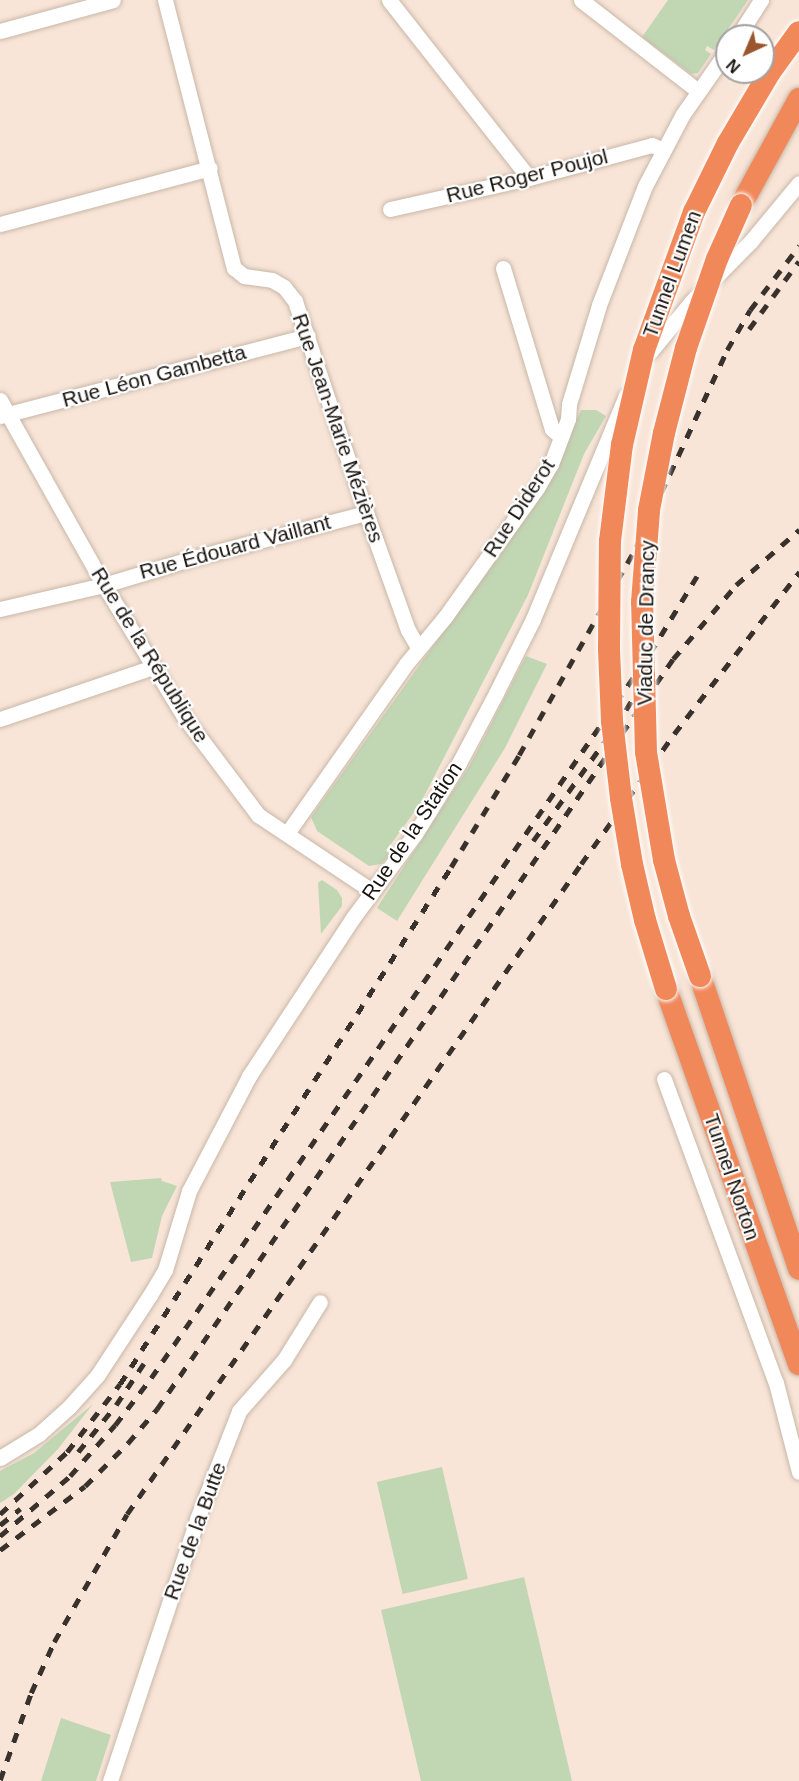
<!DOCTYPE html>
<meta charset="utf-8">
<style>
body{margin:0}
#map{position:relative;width:799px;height:1781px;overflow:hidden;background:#f8e5d7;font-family:Arial,sans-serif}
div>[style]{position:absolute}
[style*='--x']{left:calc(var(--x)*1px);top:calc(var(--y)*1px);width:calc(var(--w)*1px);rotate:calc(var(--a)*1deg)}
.green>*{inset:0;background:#c1d7b4;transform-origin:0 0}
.roads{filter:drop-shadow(0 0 2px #c8b7a8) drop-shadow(0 0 2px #c8b7a8)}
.minor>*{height:15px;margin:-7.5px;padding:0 7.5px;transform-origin:7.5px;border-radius:7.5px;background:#fff}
.highway>*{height:22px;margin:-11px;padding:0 11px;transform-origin:11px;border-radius:11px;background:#f1885a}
.rail>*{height:4.5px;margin-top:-2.25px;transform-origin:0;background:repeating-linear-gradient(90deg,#39312b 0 10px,transparent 0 20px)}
.bridges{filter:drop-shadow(0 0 2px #fff) drop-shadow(0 0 2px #fff)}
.highway-bridge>*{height:22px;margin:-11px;padding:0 11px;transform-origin:11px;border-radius:11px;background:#f1885a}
span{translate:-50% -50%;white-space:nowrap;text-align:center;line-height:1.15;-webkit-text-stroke:4.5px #fff;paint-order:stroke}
.street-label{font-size:21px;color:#19130e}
.north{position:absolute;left:715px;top:24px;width:60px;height:60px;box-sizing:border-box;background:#fff;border:2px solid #a3a19f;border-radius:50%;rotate:224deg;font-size:16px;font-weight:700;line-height:24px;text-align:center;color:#19130e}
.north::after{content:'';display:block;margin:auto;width:21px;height:27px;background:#9c562d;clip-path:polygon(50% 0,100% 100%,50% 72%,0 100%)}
</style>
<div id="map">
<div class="green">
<i style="clip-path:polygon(668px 0,748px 0,714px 50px,707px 46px,705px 50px,711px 54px,698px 73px,691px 74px,642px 37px)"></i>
<i style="clip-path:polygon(581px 410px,596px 410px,606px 416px,584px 454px,528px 595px,420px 804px,386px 851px,390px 854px,381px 864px,369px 866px,317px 831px,311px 817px,543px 492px)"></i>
<i style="clip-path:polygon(526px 656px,547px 664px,505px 748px,397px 921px,377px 908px,470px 765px)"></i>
<i style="clip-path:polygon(322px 880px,337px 890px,342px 898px,342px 906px,321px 934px,318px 883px)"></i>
<i style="clip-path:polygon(161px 1178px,162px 1181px,177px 1186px,162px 1216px,152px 1258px,131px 1262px,110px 1182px)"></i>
<i style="clip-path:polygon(93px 1404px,58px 1449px,14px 1494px,0 1503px,0 1471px,34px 1453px)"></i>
<i style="left:442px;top:1467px;width:115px;height:67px;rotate:77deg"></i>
<i style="clip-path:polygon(524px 1577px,572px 1781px,421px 1781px,381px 1610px)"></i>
<i style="clip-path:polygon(61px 1718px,111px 1735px,96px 1781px,41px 1781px)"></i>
</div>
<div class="roads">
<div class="minor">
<i style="--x:165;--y:0;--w:277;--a:75.6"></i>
<i style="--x:234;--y:268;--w:13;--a:39"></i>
<i style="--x:244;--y:276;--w:28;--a:8"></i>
<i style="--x:272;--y:280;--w:14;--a:30"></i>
<i style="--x:284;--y:287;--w:18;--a:52"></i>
<i style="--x:295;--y:301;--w:224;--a:71.5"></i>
<i style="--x:366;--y:513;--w:124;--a:70.3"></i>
<i style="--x:408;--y:630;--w:20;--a:60"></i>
<i style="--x:389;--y:0;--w:226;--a:51.8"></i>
<i style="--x:581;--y:0;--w:148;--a:37.9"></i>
<i style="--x:0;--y:31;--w:117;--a:-15.3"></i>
<i style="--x:738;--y:36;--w:43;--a:-57.4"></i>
<i style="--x:390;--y:209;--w:142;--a:-12.6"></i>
<i style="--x:529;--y:178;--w:127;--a:-15"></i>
<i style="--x:652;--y:145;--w:12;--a:24"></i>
<i style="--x:0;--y:224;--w:217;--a:-14.9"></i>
<i style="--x:503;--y:268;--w:168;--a:73.1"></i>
<i style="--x:552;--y:429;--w:12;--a:42"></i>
<i style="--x:650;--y:352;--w:65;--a:-50.6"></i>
<i style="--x:691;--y:302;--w:86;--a:-45.5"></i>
<i style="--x:751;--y:241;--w:75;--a:-50.4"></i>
<i style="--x:0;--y:400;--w:212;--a:60.7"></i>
<i style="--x:104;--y:585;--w:156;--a:58.7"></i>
<i style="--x:185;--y:718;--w:121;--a:53"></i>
<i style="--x:258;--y:815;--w:137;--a:33.7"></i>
<i style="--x:0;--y:416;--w:318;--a:-14.6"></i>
<i style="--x:0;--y:609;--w:107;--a:-13"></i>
<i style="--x:104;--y:585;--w:93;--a:-16.9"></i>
<i style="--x:193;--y:558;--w:179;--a:-14.6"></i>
<i style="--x:0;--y:719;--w:162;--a:-18.8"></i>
<i style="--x:288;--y:832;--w:205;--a:-54.9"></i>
<i style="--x:406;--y:664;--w:61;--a:-50.3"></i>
<i style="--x:445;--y:617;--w:158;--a:-54.5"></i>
<i style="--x:537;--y:488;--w:28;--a:-60"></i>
<i style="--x:551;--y:464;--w:48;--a:-69.3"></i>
<i style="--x:568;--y:419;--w:15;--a:-86"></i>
<i style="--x:569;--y:404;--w:103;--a:-73.1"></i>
<i style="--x:599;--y:305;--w:128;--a:-68.9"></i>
<i style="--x:645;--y:186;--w:81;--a:-62.2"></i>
<i style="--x:683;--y:114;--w:77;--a:-55.1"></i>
<i style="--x:664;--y:1079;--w:324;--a:69.8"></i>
<i style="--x:776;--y:1383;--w:92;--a:75.5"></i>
<i style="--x:0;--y:1458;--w:46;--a:-31.6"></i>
<i style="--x:39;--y:1434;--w:40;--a:-42"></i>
<i style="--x:69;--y:1407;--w:42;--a:-47.9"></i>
<i style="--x:97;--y:1376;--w:97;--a:-56.8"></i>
<i style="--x:150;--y:1295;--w:29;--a:-59"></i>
<i style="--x:165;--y:1270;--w:83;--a:-73.1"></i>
<i style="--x:189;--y:1191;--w:130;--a:-62.4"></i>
<i style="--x:249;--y:1076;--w:188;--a:-56.7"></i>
<i style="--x:352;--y:919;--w:106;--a:-53.5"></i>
<i style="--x:415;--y:834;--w:84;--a:-58.2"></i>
<i style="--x:459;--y:763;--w:79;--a:-62.1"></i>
<i style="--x:496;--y:693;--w:83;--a:-63.4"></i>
<i style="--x:533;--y:619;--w:242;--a:-67.4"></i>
<i style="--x:110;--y:1781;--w:276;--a:-71.6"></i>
<i style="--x:197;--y:1519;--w:116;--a:-68.7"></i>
<i style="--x:239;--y:1411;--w:68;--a:-48.6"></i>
<i style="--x:284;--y:1360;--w:68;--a:-58.2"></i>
</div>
<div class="highway">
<i style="--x:741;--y:205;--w:121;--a:-61.3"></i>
<i style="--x:700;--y:976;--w:309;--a:71.3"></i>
<i style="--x:666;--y:989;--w:398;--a:70.5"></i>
</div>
</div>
<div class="rail">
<i style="--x:749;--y:329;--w:84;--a:-53.7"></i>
<i style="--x:533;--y:841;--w:140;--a:-54.3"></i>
<i style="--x:615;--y:727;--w:73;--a:-57.8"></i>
<i style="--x:78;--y:1452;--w:60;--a:-51"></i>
<i style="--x:116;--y:1405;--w:50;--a:-56.3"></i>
<i style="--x:0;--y:1514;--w:91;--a:-42.8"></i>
<i style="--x:67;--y:1452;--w:86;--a:-52.1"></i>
<i style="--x:120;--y:1384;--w:614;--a:-57.37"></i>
<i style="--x:451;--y:867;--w:131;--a:-58.7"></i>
<i style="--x:519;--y:755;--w:239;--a:-60.6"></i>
<i style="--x:636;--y:547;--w:217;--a:-65.2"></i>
<i style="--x:727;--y:350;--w:46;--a:-60.1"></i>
<i style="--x:750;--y:310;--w:81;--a:-52.6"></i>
<i style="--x:0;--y:1525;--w:26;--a:-39"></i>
<i style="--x:0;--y:1536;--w:92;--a:-40.6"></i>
<i style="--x:70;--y:1476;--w:68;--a:-48.6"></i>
<i style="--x:115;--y:1425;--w:59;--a:-52.5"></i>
<i style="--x:151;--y:1378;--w:880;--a:-55.46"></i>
<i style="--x:650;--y:653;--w:90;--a:-58.6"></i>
<i style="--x:0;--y:1550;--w:106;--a:-37"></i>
<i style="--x:85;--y:1486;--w:61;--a:-45"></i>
<i style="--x:128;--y:1443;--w:45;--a:-49.5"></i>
<i style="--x:157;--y:1409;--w:910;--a:-55.47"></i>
<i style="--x:673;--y:659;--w:97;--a:-49.6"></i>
<i style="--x:736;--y:585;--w:84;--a:-41.1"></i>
<i style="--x:0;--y:1780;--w:92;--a:-70.4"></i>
<i style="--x:31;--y:1693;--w:56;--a:-65.7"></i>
<i style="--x:54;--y:1642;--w:147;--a:-60.3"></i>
<i style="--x:127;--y:1514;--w:793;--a:-55.07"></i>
<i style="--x:581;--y:864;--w:160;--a:-54.4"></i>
<i style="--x:674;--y:734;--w:205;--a:-52.3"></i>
</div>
<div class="bridges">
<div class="highway-bridge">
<i style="--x:700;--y:976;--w:64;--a:-109.3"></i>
<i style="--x:679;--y:916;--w:58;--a:-105"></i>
<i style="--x:664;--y:860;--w:109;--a:-99.5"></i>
<i style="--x:646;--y:752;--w:150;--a:-91.5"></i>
<i style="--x:642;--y:602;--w:92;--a:-85.6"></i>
<i style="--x:649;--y:510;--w:78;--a:-79"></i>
<i style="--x:664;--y:433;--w:88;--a:-75.5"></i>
<i style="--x:686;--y:348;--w:94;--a:-70.8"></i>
<i style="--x:717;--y:259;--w:59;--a:-66"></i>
<i style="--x:666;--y:989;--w:72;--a:-106.9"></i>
<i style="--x:645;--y:920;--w:57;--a:-103.1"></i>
<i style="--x:632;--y:864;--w:67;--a:-99.5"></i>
<i style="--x:621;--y:798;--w:78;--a:-96.7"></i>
<i style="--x:612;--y:721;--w:72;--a:-92.4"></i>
<i style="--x:609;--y:649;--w:108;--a:-89.5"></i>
<i style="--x:610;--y:541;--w:97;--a:-82.9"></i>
<i style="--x:622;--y:445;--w:98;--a:-77"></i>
<i style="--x:644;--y:350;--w:147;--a:-70.1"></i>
<i style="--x:694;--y:212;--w:77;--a:-63.8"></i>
<i style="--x:728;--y:143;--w:82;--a:-59.4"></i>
<i style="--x:770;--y:72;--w:49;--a:-54.1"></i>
</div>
</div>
<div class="street-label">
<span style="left:527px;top:176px;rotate:-14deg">Rue Roger Poujol</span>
<span style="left:672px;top:274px;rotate:-70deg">Tunnel Lumen</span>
<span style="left:154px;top:376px;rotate:-15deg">Rue Léon Gambetta</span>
<span style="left:338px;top:428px;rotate:71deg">Rue Jean-Marie Mézières</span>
<span style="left:519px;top:508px;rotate:-57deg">Rue Diderot</span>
<span style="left:235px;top:547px;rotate:-15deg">Rue Édouard Vaillant</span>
<span style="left:646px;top:623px;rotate:-89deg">Viaduc de Drancy</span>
<span style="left:150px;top:655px;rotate:58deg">Rue de la République</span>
<span style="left:412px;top:831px;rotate:-56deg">Rue de la Station</span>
<span style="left:732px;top:1177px;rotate:71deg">Tunnel Norton</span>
<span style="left:195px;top:1531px;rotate:-70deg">Rue de la Butte</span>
</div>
<div class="north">N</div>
</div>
